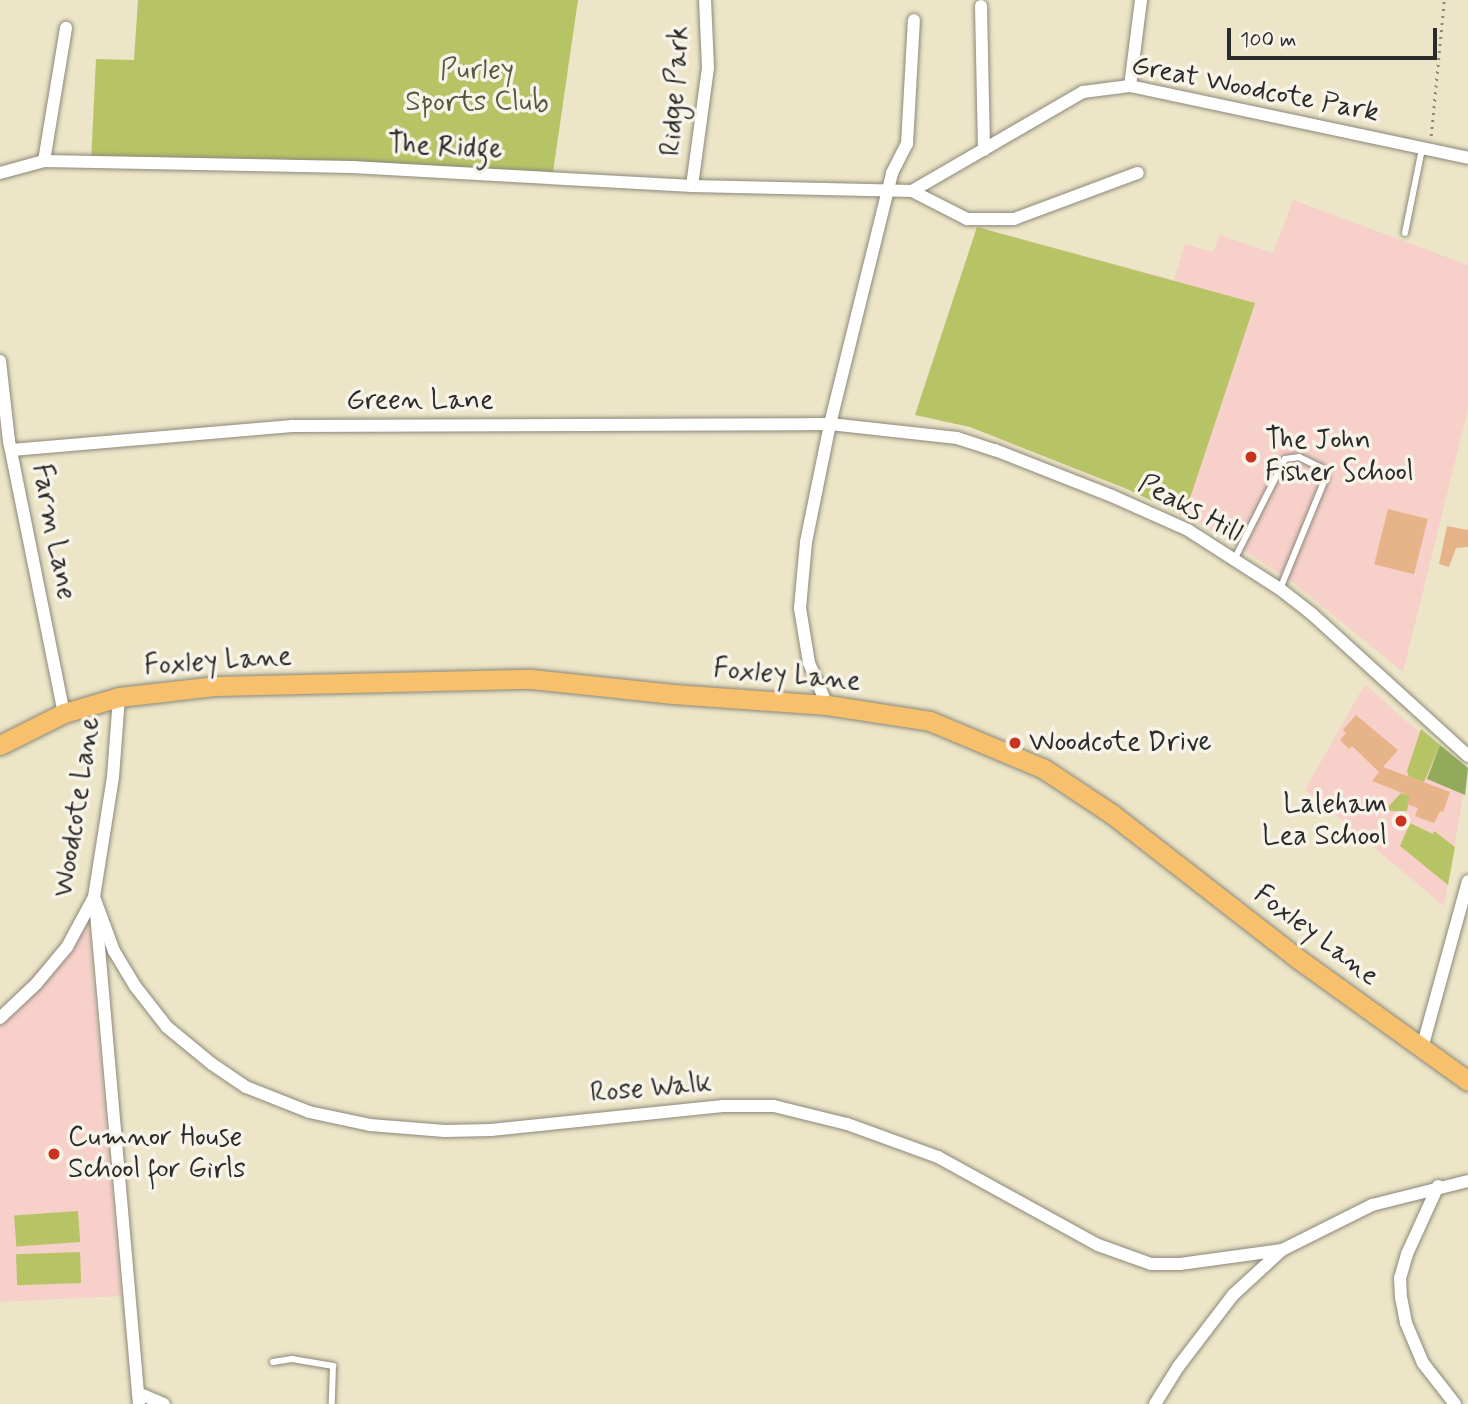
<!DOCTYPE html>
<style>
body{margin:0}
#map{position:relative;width:1468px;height:1404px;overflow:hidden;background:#ece5c7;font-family:Mynerve,sans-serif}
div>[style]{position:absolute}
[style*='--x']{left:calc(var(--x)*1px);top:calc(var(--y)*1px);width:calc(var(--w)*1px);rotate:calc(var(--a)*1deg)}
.built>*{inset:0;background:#f7d0ca}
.green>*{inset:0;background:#b7c466;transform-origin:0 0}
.forest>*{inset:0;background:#91aa5b}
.building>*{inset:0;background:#e7b389;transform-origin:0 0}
.path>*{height:2.5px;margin-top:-1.25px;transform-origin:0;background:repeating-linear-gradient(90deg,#8c8879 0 2px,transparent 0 7px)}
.roads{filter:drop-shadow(0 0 2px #8c8879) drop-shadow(0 0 2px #8c8879)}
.service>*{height:6px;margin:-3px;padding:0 3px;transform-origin:3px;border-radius:3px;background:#fff}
.minor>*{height:12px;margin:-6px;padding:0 6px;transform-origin:6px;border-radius:6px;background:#fff}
.primary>*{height:19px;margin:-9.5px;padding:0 9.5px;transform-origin:9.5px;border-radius:9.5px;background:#f7c06c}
.dots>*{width:19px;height:19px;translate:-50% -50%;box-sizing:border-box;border:4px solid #f7f3e8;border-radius:50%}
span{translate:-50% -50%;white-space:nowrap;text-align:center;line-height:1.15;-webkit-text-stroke:7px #f7f3e8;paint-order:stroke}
.park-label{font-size:28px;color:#55593d}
.street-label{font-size:28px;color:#2b2b2b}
.poi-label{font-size:28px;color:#2b2b2b}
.left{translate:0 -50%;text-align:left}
.right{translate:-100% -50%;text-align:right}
.scale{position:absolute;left:1227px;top:28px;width:210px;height:32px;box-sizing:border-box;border:4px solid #2b2b2b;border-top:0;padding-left:9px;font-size:21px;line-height:24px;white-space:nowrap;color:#2b2b2b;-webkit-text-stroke:5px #f7f3e8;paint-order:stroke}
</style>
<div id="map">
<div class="built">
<i style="clip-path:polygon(1293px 200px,1468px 265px,1468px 409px,1403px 672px,1291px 581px,1209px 528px,1125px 488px,970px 427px,915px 415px,977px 227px,1174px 280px,1185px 244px,1213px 252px,1220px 235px,1273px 253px)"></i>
<i style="clip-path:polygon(1365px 684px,1406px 721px,1468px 768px,1444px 906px,1305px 790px)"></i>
<i style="clip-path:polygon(87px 915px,121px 1296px,0 1302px,0 1011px)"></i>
</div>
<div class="green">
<i style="clip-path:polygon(138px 0,578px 0,552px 179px,91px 163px,96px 59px,134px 60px)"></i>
<i style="clip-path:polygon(977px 227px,1255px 303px,1184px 516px,1127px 489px,970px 427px,915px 415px)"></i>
<i style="clip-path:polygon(1421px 729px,1440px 745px,1424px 782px,1409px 777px,1407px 771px)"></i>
<i style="clip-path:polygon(1401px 793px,1410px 796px,1407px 811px,1391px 811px,1387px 808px)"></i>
<i style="clip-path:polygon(1410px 823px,1433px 834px,1434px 831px,1455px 847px,1448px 885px,1400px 846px)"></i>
<i style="left:78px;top:1211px;width:31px;height:64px;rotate:86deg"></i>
<i style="left:80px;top:1252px;width:31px;height:64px;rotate:88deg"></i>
</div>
<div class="forest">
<i style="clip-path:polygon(1440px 745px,1468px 768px,1465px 795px,1427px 779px)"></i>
</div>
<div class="building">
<i style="left:1388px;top:509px;width:41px;height:57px;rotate:14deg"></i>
<i style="clip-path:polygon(1447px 526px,1468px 530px,1468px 547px,1456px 548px,1449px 567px,1439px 564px)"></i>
<i style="clip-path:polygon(1356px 715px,1398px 750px,1383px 767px,1450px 792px,1443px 812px,1440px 811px,1434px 823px,1415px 816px,1418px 808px,1407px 804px,1410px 796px,1372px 781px,1379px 772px,1352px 746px,1349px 749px,1340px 740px,1346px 733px,1343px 730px)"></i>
</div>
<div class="path">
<i style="--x:1431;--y:136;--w:137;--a:-84.5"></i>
</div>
<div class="roads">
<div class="service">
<i style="--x:1405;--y:233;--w:86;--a:-78.6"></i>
<i style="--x:1234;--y:560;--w:113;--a:-63.2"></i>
<i style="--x:1285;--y:459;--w:14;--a:-8"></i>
<i style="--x:1299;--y:457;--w:25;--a:26"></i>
<i style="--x:1322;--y:468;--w:10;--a:66"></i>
<i style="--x:1326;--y:477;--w:121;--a:112.3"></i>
<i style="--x:273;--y:1362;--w:19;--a:-9"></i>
<i style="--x:292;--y:1359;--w:42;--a:9.7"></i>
<i style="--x:333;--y:1366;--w:38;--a:92"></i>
</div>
<div class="minor">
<i style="--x:981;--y:6;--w:144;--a:88.8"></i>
<i style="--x:1130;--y:86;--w:87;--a:-82.7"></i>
<i style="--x:44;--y:161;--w:135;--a:-80.6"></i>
<i style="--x:0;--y:173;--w:46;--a:-15.3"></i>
<i style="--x:44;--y:161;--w:308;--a:1.1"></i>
<i style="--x:352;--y:167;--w:341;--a:3.2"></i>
<i style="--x:692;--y:186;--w:220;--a:1.3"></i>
<i style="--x:912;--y:191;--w:198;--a:-30.1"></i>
<i style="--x:1083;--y:92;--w:47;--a:-7.3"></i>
<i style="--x:1130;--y:86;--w:346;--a:12"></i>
<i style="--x:692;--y:186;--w:119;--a:-82.3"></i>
<i style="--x:708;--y:68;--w:68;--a:-92.5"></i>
<i style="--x:912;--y:191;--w:62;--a:27"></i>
<i style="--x:967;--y:219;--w:47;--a:0"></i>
<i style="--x:1014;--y:219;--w:132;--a:-20.4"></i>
<i style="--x:0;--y:361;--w:81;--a:83.6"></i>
<i style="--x:9;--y:441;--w:278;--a:78.6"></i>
<i style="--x:12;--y:450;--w:281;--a:-4.9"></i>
<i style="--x:292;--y:426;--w:538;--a:-0.21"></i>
<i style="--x:830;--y:424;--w:128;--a:6.3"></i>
<i style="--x:957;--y:438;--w:40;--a:18"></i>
<i style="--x:995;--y:450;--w:126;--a:21.5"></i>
<i style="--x:1112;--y:496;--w:83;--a:24.1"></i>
<i style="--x:1188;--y:530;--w:109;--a:32.7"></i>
<i style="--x:1280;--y:589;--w:41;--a:38"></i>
<i style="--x:1312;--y:614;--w:211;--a:42.3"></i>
<i style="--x:827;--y:705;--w:46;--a:-113.2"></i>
<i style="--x:809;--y:663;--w:56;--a:-99.3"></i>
<i style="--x:800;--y:608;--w:66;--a:-84.8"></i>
<i style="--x:806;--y:542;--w:120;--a:-78.5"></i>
<i style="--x:830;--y:424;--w:259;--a:-76.1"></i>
<i style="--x:892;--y:173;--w:33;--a:-63"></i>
<i style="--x:907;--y:144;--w:124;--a:-86.8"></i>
<i style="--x:94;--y:897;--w:58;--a:69.7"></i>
<i style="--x:114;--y:951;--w:41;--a:59"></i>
<i style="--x:135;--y:986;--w:52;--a:52"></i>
<i style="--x:167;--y:1027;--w:58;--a:39.4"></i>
<i style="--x:212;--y:1064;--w:41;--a:34.1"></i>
<i style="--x:246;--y:1087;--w:68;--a:21.6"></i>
<i style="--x:309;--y:1112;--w:62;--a:12"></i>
<i style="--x:370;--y:1125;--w:75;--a:4.6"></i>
<i style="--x:445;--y:1131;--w:46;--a:-1.2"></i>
<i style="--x:491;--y:1130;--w:233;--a:-5.9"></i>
<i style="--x:723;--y:1106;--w:51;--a:0"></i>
<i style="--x:774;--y:1106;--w:75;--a:13.9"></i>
<i style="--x:847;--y:1124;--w:97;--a:19.9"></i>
<i style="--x:938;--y:1157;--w:183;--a:28.8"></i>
<i style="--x:1098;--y:1245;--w:56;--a:19.7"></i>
<i style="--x:1151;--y:1264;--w:29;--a:0"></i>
<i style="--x:1180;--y:1264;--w:103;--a:-7.8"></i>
<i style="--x:96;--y:913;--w:493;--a:85"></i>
<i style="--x:0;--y:1018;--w:50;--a:-43.4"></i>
<i style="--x:36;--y:984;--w:48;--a:-50"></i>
<i style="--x:67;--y:947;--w:57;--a:-61.6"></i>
<i style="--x:94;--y:897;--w:121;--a:-81"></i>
<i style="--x:113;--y:777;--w:80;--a:-85.7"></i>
<i style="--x:1422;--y:1048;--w:173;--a:-74.6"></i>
<i style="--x:1438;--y:1186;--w:75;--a:114.5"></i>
<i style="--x:1407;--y:1254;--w:25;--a:106"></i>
<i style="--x:1400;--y:1278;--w:19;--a:87"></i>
<i style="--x:1401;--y:1297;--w:26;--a:79"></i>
<i style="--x:1406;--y:1323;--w:43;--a:67"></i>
<i style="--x:1423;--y:1363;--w:52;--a:52"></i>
<i style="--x:138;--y:1393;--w:28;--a:23"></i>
<i style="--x:1155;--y:1404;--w:44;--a:-58.1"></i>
<i style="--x:1178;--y:1367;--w:91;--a:-52.6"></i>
<i style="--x:1233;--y:1295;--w:67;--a:-42.6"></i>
<i style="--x:1282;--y:1250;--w:101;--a:-26.6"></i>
<i style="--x:1372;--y:1205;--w:99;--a:-14"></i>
</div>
<div class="primary">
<i style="--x:0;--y:745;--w:72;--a:-26.6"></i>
<i style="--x:64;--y:713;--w:57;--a:-16.2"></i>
<i style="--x:119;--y:697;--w:98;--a:-6.5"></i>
<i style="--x:216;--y:686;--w:315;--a:-1.3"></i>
<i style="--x:531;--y:679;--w:143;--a:6"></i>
<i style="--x:673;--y:694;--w:154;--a:4.1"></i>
<i style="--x:827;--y:705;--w:104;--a:8.8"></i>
<i style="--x:930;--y:721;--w:124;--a:22.8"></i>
<i style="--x:1044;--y:769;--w:82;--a:33.5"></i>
<i style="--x:1112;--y:814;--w:234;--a:37.9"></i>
<i style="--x:1297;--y:958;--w:211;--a:35.7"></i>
</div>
</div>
<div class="dots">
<i style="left:1251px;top:457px;background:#c8321e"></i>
<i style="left:1015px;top:743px;background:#c8321e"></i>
<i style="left:1401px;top:821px;background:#c8321e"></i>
<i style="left:54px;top:1154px;background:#c8321e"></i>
</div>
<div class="park-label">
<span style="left:477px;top:87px">Purley<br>Sports Club</span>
</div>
<div class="street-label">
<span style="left:1255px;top:90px;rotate:11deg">Great Woodcote Park</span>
<span style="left:676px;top:91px;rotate:-86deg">Ridge Park</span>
<span style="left:445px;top:148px;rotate:3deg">The Ridge</span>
<span style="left:420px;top:401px">Green Lane</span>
<span style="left:1190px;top:509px;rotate:28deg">Peaks Hill</span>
<span style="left:53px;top:532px;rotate:79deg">Farm Lane</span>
<span style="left:218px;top:662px;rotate:-4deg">Foxley Lane</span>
<span style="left:787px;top:676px;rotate:5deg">Foxley Lane</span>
<span style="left:78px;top:807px;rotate:-81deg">Woodcote Lane</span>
<span style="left:1316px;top:936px;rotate:37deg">Foxley Lane</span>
<span style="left:651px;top:1089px;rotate:-5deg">Rose Walk</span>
</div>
<div class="poi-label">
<span class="left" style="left:1265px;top:457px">The John<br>Fisher School</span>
<span class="left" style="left:1029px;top:743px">Woodcote Drive</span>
<span class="right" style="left:1387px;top:821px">Laleham<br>Lea School</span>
<span class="left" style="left:68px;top:1154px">Cumnor House<br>School for Girls</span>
</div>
<div class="scale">100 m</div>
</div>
